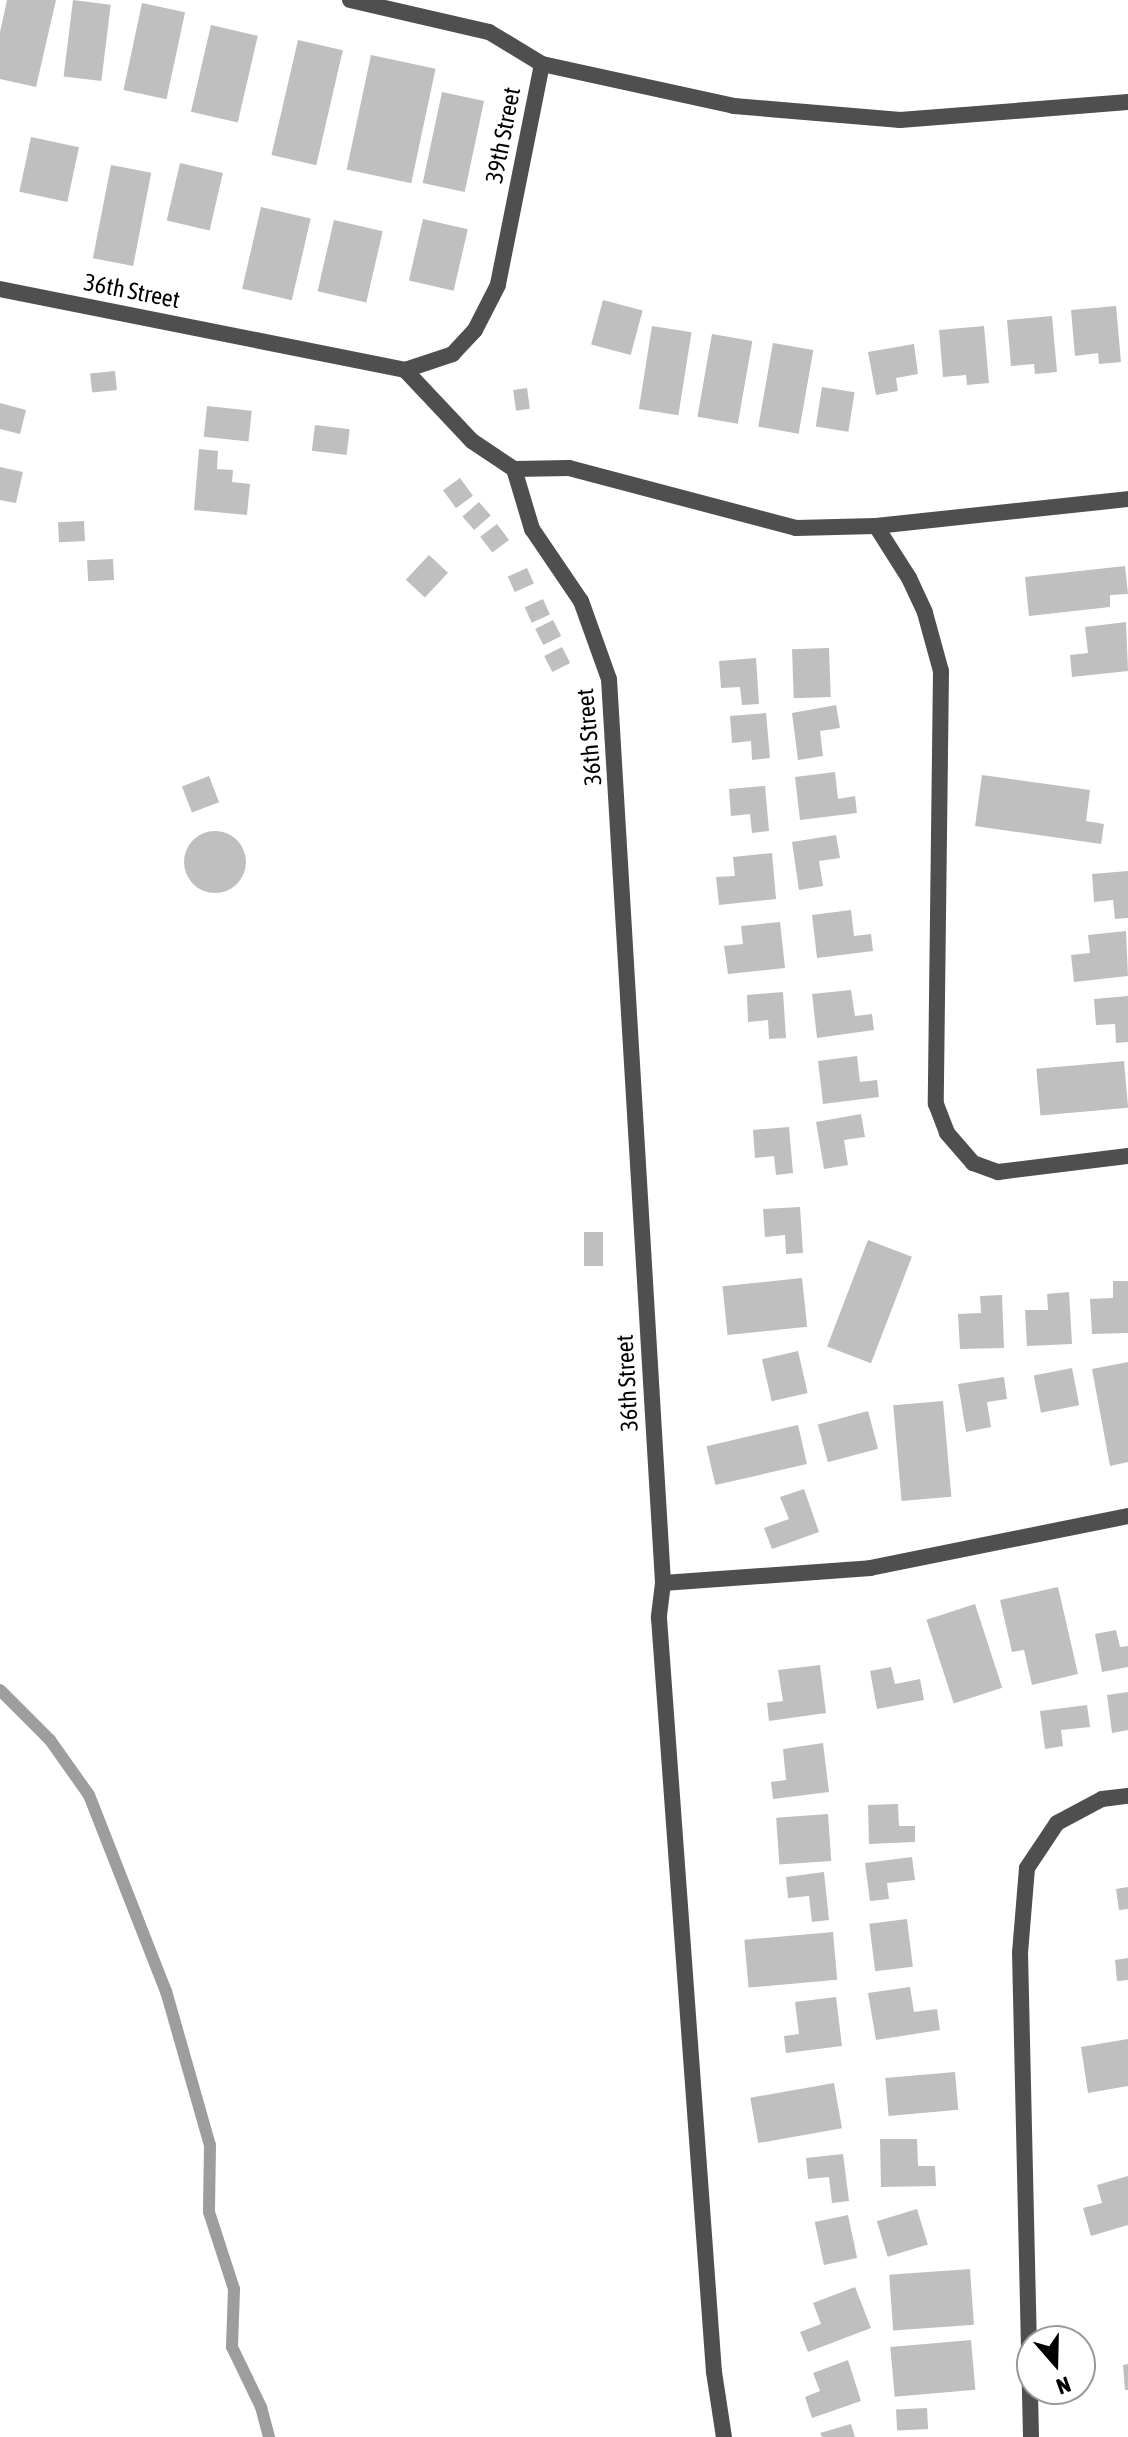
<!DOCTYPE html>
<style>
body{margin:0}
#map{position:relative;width:1128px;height:2437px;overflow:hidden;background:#fff;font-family:"Asap Condensed",sans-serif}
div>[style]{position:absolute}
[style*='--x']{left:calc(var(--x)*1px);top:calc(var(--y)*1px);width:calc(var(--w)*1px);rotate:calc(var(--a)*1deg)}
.stream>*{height:12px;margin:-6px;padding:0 6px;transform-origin:6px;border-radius:6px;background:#9d9d9d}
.building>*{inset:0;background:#bfbfbf;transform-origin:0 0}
.round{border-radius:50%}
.street>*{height:16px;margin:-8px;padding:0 8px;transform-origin:8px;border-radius:8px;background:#4f4f4f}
span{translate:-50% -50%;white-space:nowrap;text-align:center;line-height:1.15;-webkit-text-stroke:6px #fff;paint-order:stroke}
.street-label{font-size:24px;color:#000}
.north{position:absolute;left:1016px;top:2325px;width:80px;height:80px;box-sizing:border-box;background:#fff;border:2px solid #999;border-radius:50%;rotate:160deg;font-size:22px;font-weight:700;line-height:32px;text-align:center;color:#000}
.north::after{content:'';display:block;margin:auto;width:28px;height:36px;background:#000;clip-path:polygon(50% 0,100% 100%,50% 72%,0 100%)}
</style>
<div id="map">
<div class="stream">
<i style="--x:0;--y:1690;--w:71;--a:45"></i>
<i style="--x:50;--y:1740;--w:67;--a:54.7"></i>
<i style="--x:89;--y:1795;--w:211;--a:68.6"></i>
<i style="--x:166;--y:1991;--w:160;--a:74.1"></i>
<i style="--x:210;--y:2145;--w:67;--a:90.9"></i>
<i style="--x:209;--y:2212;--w:81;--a:72"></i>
<i style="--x:234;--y:2289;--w:58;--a:92"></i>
<i style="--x:232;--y:2347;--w:67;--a:64.2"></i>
<i style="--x:261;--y:2407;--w:31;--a:75"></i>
</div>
<div class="building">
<i style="clip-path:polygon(7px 0,56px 0,36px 87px,0 79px,0 32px)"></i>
<i style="left:73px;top:0;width:38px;height:77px;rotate:7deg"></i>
<i style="left:142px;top:3px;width:44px;height:89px;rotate:12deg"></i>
<i style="left:211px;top:25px;width:48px;height:89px;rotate:13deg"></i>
<i style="left:298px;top:40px;width:46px;height:118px;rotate:13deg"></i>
<i style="left:371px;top:55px;width:66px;height:117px;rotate:12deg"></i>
<i style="left:442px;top:92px;width:43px;height:93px;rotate:12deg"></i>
<i style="left:31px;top:137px;width:49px;height:56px;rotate:12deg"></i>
<i style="left:180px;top:163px;width:44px;height:59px;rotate:13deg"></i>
<i style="left:111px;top:165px;width:41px;height:95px;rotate:11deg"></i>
<i style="left:261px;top:207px;width:51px;height:84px;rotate:13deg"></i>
<i style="left:423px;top:219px;width:46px;height:63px;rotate:13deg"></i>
<i style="left:334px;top:220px;width:50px;height:73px;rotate:13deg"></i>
<i style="left:603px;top:300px;width:41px;height:46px;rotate:15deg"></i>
<i style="clip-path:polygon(1116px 306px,1121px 362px,1099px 364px,1098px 353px,1075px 356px,1071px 310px)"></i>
<i style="clip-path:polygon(1052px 316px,1057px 372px,1035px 374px,1034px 364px,1011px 366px,1007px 320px)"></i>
<i style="left:652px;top:326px;width:40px;height:84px;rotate:9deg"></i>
<i style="clip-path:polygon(984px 326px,989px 383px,967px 385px,966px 375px,943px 377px,939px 330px)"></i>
<i style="left:712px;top:334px;width:41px;height:84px;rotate:10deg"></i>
<i style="left:773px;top:343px;width:41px;height:85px;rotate:10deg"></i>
<i style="clip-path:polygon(914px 344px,918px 374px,896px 378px,898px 391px,876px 395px,868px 352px)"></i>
<i style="left:115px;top:371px;width:19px;height:25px;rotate:84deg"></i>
<i style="left:822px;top:387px;width:33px;height:40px;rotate:9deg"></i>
<i style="left:527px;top:388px;width:21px;height:14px;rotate:82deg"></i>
<i style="clip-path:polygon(0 403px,26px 410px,20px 434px,0 429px)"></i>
<i style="left:207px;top:406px;width:45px;height:31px;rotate:6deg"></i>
<i style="left:315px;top:425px;width:35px;height:26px;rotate:7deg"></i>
<i style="clip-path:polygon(199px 449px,218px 451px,217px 469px,233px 470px,232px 482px,250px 484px,247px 515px,194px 510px)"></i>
<i style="clip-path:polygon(0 467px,23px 472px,16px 503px,0 500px)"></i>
<i style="left:460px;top:478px;width:22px;height:21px;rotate:54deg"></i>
<i style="left:479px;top:502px;width:18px;height:22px;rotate:49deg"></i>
<i style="left:84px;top:521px;width:20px;height:26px;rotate:87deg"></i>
<i style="left:497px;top:524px;width:20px;height:21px;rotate:53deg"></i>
<i style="left:429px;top:555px;width:26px;height:34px;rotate:43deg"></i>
<i style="left:113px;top:559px;width:21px;height:26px;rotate:87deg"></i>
<i style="clip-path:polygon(1125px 566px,1128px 594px,1110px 595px,1110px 607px,1029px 616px,1025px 577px)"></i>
<i style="left:527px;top:568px;width:17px;height:21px;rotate:66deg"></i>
<i style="left:543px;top:599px;width:17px;height:20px;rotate:66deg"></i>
<i style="left:553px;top:620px;width:18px;height:20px;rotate:63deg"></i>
<i style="clip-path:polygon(1126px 622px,1128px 671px,1072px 677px,1070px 655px,1088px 653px,1085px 627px)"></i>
<i style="left:562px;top:647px;width:18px;height:20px;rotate:63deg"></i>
<i style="left:829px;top:648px;width:49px;height:37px;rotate:88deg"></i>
<i style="clip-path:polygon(756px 658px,759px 704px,742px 705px,740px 687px,721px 688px,719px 661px)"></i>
<i style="clip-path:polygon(836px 705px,840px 728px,820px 731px,823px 756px,798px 760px,792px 713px)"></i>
<i style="clip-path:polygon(766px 713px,770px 758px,752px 760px,751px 741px,732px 743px,730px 716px)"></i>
<i style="clip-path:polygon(835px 772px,838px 799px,855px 796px,857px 813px,800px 820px,795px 777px)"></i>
<i style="clip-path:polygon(982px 775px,1090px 790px,1086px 821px,1104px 824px,1101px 844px,975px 826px)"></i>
<i style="left:209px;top:776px;width:28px;height:29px;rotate:69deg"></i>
<i style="clip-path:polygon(765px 786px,769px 831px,752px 833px,750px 814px,731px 816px,729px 789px)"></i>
<i class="round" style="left:184px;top:831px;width:62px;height:62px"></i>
<i style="clip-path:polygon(836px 835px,840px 858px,819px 861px,823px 886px,799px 890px,792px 842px)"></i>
<i style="clip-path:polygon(772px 853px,776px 899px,719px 905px,716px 877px,735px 876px,733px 857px)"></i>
<i style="clip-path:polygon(1128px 871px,1128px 918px,1115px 919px,1113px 900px,1094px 902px,1092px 874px)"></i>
<i style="clip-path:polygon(851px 910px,854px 936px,871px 934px,873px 951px,817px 958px,812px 915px)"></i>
<i style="clip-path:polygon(780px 922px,785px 968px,728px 974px,724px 946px,743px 944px,741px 926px)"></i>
<i style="clip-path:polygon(1126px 931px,1128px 976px,1074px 982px,1071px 955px,1090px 953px,1088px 935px)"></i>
<i style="clip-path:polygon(851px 990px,855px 1016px,872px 1014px,874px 1030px,817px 1038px,812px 994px)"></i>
<i style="clip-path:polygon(783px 992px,786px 1038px,769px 1039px,768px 1020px,748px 1022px,747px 995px)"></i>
<i style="clip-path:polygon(1128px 996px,1128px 1042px,1116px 1043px,1115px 1024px,1096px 1025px,1094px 999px)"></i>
<i style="clip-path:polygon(857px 1056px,860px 1082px,877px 1080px,879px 1097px,823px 1104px,818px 1061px)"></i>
<i style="left:1124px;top:1061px;width:47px;height:88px;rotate:85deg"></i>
<i style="clip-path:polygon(861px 1114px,865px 1137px,844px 1140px,848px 1165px,824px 1169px,816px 1122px)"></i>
<i style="clip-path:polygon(789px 1127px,793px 1173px,776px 1175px,774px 1156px,755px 1158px,753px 1130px)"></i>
<i style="clip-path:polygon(800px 1207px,803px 1253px,786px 1254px,785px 1235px,765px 1237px,763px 1209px)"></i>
<i style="left:603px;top:1232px;width:34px;height:19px;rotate:90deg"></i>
<i style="left:868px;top:1240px;width:47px;height:114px;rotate:21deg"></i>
<i style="left:802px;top:1278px;width:49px;height:80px;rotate:84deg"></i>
<i style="clip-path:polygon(1113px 1281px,1128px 1281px,1128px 1333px,1092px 1334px,1090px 1299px,1113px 1298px)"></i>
<i style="clip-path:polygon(1069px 1292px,1072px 1344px,1027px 1346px,1025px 1310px,1048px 1310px,1047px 1294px)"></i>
<i style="clip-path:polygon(1002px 1295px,1004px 1348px,960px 1349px,958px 1314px,981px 1313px,980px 1296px)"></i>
<i style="left:798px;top:1351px;width:43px;height:37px;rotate:77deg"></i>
<i style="clip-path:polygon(1128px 1362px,1128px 1462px,1110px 1466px,1092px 1369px)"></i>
<i style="left:1072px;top:1368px;width:38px;height:39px;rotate:79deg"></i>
<i style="clip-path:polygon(1004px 1377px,1007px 1399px,987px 1402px,991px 1427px,966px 1432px,958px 1384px)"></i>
<i style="left:943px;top:1401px;width:96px;height:50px;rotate:85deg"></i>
<i style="left:868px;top:1411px;width:39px;height:52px;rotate:75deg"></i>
<i style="left:798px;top:1425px;width:40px;height:94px;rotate:77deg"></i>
<i style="clip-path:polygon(804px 1489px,819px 1532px,772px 1549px,764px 1528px,789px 1519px,780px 1497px)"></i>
<i style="clip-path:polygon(1058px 1587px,1078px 1674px,1032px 1685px,1024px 1650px,1012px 1652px,1000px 1600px)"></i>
<i style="left:975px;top:1604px;width:88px;height:51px;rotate:72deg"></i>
<i style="clip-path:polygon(1116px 1630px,1120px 1647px,1128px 1646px,1128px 1667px,1102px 1672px,1095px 1634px)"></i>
<i style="clip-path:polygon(820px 1665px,826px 1713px,769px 1721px,767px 1703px,783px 1701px,778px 1670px)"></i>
<i style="clip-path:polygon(891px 1667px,895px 1684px,920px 1679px,924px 1700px,877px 1709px,870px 1671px)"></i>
<i style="clip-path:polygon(1128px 1692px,1128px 1730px,1112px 1733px,1107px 1695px)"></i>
<i style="clip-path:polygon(1087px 1705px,1090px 1727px,1061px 1730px,1063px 1746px,1045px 1749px,1040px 1711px)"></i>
<i style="clip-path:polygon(823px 1743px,829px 1792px,773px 1799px,771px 1782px,786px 1780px,783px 1749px)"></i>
<i style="clip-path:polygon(898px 1804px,899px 1826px,915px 1826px,915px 1842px,869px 1844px,868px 1805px)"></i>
<i style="left:828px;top:1814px;width:47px;height:52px;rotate:86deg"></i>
<i style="clip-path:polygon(912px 1857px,915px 1880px,887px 1883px,889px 1899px,870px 1901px,865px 1863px)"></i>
<i style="clip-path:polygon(824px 1872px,829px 1920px,812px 1922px,809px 1896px,788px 1898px,786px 1877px)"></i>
<i style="clip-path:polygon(1128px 1887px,1128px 1909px,1119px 1910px,1116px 1889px)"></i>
<i style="left:907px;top:1919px;width:48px;height:38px;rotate:83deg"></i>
<i style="left:833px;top:1932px;width:48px;height:89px;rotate:85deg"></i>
<i style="clip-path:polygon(1128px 1958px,1128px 1980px,1117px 1981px,1115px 1960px)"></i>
<i style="clip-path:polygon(910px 1987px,914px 2012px,937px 2009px,940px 2030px,876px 2040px,868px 1993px)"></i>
<i style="clip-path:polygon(836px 1997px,842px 2046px,786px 2053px,784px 2036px,799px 2034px,795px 2002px)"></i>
<i style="clip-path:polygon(1128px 2039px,1128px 2086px,1088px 2093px,1081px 2047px)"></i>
<i style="left:955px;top:2072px;width:38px;height:70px;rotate:85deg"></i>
<i style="left:834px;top:2083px;width:46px;height:85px;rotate:80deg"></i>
<i style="clip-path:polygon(880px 2139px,917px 2139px,918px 2166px,935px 2166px,936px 2186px,881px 2187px)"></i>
<i style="clip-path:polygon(843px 2154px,849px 2201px,832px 2203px,829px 2177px,808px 2179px,806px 2158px)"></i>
<i style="clip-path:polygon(1128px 2176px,1128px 2225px,1091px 2236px,1083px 2208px,1102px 2203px,1097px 2185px)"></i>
<i style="left:917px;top:2209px;width:37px;height:42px;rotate:73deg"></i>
<i style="left:848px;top:2215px;width:44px;height:34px;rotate:78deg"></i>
<i style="left:970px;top:2269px;width:56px;height:81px;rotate:86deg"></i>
<i style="clip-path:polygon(855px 2287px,871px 2328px,808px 2352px,800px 2332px,821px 2324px,813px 2303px)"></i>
<i style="left:971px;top:2340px;width:50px;height:81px;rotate:85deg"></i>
<i style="clip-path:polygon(848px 2360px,861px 2401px,812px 2418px,805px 2397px,820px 2391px,813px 2373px)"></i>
<i style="clip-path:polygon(1128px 2364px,1128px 2390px,1125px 2390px,1123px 2365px)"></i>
<i style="left:927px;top:2408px;width:21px;height:31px;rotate:87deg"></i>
<i style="clip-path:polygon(851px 2424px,855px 2437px,822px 2437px,820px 2433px)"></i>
</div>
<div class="street">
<i style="--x:350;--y:0;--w:143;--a:13"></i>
<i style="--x:489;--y:32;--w:62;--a:31.1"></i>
<i style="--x:542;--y:64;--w:225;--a:101.3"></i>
<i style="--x:498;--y:285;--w:51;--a:117.1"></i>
<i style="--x:475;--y:330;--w:33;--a:133"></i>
<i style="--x:453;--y:354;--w:51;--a:161.6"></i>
<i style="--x:542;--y:64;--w:197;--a:12.3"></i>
<i style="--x:734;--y:106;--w:167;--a:4.8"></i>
<i style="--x:900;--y:120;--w:229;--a:-4.5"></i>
<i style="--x:0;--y:289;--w:413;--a:11.3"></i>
<i style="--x:405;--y:370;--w:98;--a:46.7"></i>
<i style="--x:472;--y:441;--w:50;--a:33.7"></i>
<i style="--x:514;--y:469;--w:63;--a:73.3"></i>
<i style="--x:532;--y:529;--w:87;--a:55.8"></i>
<i style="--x:581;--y:601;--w:83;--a:70.3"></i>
<i style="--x:609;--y:679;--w:906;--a:86.58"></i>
<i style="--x:663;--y:1583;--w:35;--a:97"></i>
<i style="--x:659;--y:1618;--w:756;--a:85.83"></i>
<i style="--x:714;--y:2372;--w:66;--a:81.3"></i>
<i style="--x:514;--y:469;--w:55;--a:-1"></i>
<i style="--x:569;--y:468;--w:235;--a:14.8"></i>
<i style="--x:796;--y:528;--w:80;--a:-1.4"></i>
<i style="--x:876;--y:526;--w:253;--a:-6.1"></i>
<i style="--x:876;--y:526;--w:62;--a:57.6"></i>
<i style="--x:909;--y:578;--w:38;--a:65"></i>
<i style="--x:925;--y:613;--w:60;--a:74.6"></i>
<i style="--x:941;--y:671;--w:433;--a:90.7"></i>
<i style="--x:936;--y:1104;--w:31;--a:69"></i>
<i style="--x:947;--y:1133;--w:40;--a:49"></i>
<i style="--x:973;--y:1163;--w:27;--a:20"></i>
<i style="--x:998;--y:1172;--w:131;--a:-7"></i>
<i style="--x:663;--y:1583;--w:208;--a:-4.1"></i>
<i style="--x:870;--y:1568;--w:263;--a:-11.4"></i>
<i style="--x:1031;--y:2437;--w:484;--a:-91.3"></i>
<i style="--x:1020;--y:1953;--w:85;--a:-85.3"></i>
<i style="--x:1027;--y:1868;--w:54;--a:-56.3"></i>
<i style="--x:1057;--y:1823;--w:51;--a:-28.1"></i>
<i style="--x:1102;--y:1799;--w:26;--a:-7"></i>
</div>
<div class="street-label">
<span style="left:503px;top:135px;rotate:-79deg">39th Street</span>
<span style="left:132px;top:291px;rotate:11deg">36th Street</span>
<span style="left:589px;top:737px;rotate:-95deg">36th Street</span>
<span style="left:627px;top:1383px;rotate:-93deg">36th Street</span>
</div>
<div class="north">N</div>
</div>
